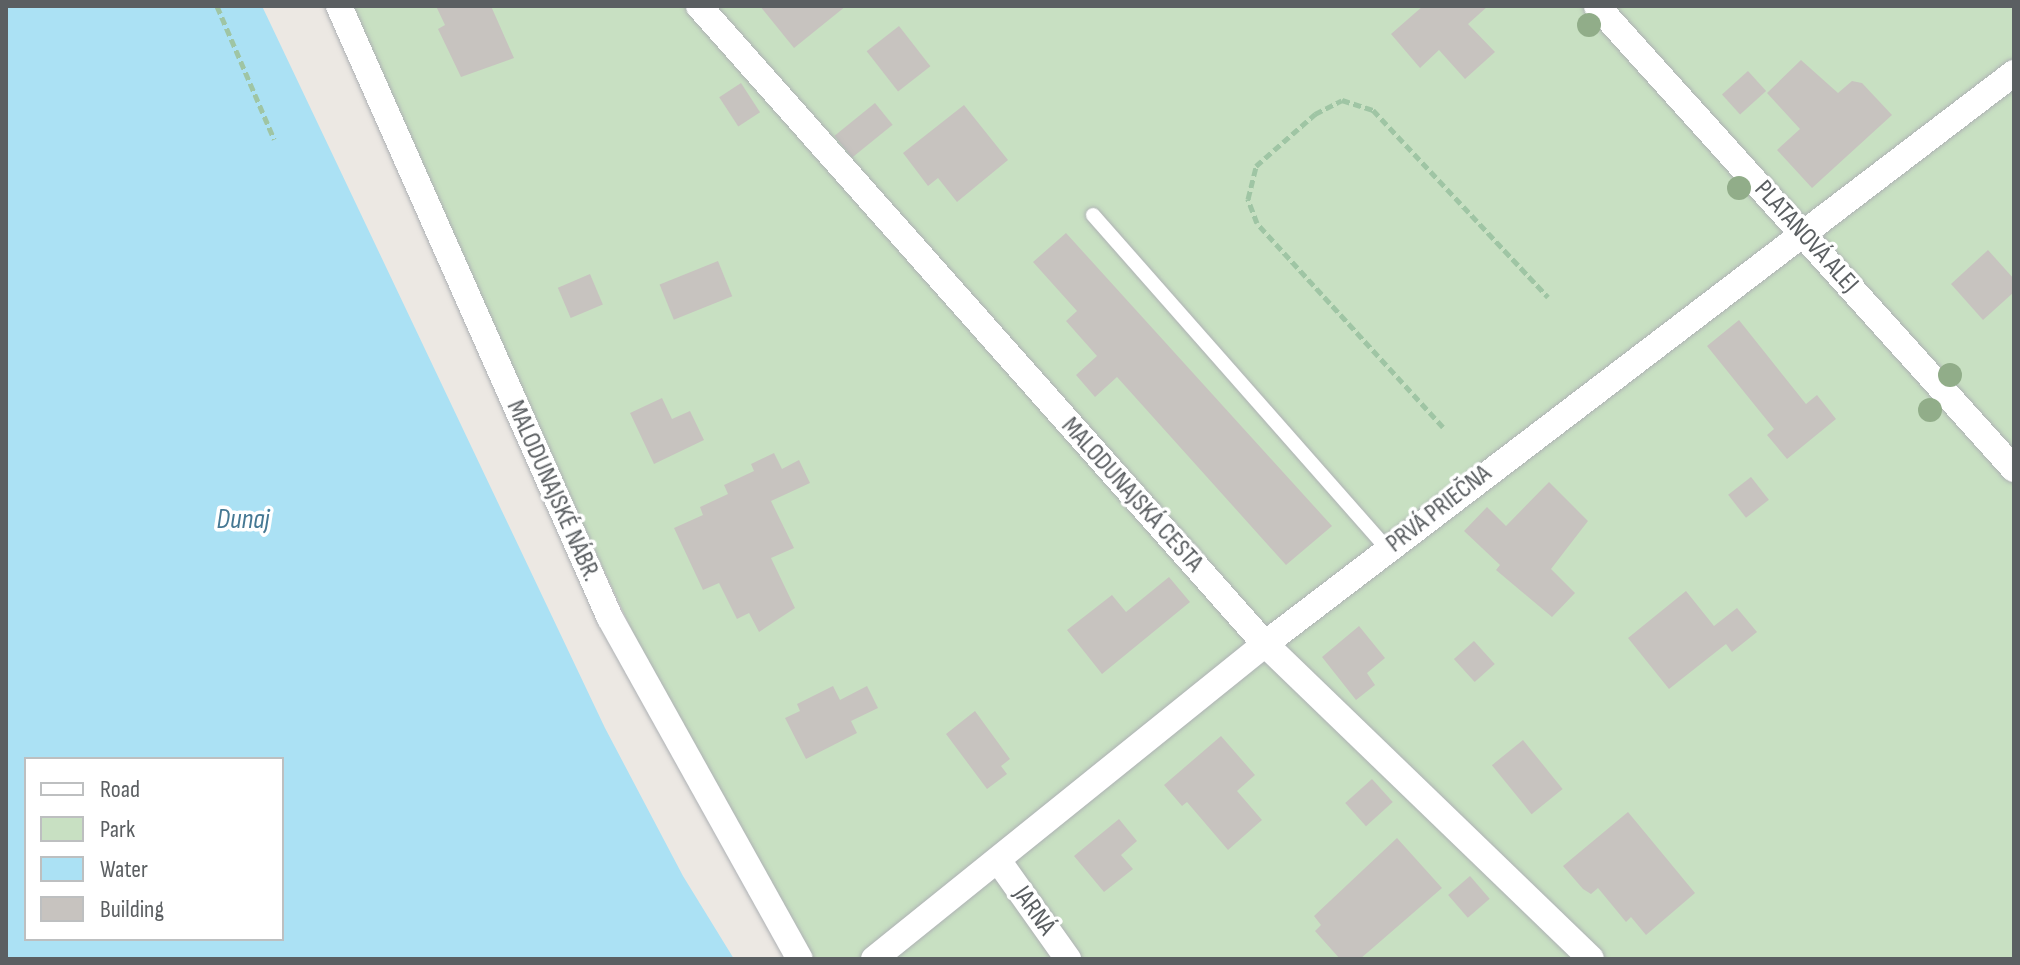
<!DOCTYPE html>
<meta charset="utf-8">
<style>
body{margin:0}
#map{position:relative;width:2020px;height:965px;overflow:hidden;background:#ece8e3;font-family:"Sofia Sans Condensed",sans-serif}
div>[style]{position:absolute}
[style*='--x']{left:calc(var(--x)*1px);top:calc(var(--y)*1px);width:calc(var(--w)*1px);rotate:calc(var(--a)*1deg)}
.green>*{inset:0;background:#c8e0c2}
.water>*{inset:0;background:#abe1f4}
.building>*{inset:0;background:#c7c3bf;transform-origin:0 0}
.path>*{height:5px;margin-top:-2.5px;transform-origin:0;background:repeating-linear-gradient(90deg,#9fc5a4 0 8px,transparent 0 12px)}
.roads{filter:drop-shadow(0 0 2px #aeb1b4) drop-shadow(0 0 2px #aeb1b4)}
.service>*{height:14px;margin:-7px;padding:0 7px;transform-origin:7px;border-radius:7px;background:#fff}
.minor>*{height:26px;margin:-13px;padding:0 13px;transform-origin:13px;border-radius:13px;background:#fff}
.trees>*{width:24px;height:24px;margin:-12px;border-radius:50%;background:#91ad89}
span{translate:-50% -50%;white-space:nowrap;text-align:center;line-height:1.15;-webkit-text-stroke:7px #fff;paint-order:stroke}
.street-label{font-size:26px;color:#5b5f62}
.water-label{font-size:28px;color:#457893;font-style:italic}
.frame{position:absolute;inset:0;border:8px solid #5b5f62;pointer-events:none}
.legend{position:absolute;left:24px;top:757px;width:260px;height:184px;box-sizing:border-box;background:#fff;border:2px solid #bdbfc0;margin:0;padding:10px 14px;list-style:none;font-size:24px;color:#5b5f62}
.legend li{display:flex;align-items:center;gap:16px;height:40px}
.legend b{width:40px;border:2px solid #bdbfc0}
</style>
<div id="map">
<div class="green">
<i style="clip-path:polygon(352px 6px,2014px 6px,2014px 959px,812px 959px,661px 693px,430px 196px)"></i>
</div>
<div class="water">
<i style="clip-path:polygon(evenodd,6px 6px,262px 6px,605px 728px,683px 876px,734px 959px,6px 959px,6px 6px,26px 759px,282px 759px,282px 939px,26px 939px,26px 759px)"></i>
</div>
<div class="building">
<i style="clip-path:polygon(436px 6px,491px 6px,514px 58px,461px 77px,438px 29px,445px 25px)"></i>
<i style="clip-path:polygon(760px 6px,846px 6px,794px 48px)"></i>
<i style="clip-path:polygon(1423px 6px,1488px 6px,1468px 24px,1495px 52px,1465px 79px,1439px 50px,1420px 68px,1391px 34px)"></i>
<i style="left:899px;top:26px;width:51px;height:41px;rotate:52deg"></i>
<i style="clip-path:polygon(1801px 60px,1838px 93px,1852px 81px,1862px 83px,1892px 115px,1812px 188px,1777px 150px,1800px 129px,1767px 93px)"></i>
<i style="left:1748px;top:71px;width:27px;height:35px;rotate:48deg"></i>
<i style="left:741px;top:83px;width:35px;height:26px;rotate:57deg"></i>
<i style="left:875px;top:103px;width:28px;height:52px;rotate:51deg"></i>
<i style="clip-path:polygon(964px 105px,1008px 160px,957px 202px,938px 178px,928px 186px,903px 153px)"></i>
<i style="clip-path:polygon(1066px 233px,1332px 526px,1286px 565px,1117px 377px,1095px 397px,1076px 375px,1097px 356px,1066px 321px,1077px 311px,1033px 262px)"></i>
<i style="clip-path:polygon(1988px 250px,2014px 279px,2014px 292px,1983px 320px,1951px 284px)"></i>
<i style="left:718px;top:261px;width:38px;height:63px;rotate:68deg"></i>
<i style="left:590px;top:274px;width:33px;height:35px;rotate:67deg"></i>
<i style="clip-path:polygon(1739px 320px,1806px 404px,1817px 395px,1836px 419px,1787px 459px,1767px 435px,1774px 429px,1707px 346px)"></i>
<i style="clip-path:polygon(662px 398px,672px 419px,690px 411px,704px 440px,654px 464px,630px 413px)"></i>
<i style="clip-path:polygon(774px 453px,782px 469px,799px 460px,810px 483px,771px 501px,794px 548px,771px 558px,795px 608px,759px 632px,749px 613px,737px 619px,719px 583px,703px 590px,674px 528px,703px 515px,700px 507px,728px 494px,724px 485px,754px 471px,751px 464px)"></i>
<i style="left:1751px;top:477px;width:29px;height:29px;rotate:52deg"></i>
<i style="clip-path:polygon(1549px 482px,1588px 521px,1551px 569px,1575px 593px,1552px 617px,1496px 570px,1500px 565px,1464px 531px,1487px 507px,1506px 526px)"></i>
<i style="clip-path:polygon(1169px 577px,1190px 602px,1102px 674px,1067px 630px,1112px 595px,1126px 612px)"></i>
<i style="clip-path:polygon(1686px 591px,1714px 626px,1737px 608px,1757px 632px,1732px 652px,1726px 644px,1669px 689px,1628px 638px)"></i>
<i style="clip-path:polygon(1359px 626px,1385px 658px,1367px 673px,1375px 685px,1356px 700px,1322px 657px)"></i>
<i style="left:1474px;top:641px;width:31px;height:27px;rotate:48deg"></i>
<i style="clip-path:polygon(833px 686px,840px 700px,867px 686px,878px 708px,851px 721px,857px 733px,806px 759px,785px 718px,800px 711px,797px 704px)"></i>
<i style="clip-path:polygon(975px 711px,1010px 759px,1001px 766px,1007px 774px,987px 789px,946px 734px)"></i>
<i style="clip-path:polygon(1221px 736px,1255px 775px,1237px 791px,1262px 820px,1228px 850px,1187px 802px,1182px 806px,1164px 785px)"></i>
<i style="left:1523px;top:740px;width:63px;height:40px;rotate:51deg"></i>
<i style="left:1372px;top:779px;width:31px;height:36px;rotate:48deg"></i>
<i style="clip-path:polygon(1628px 812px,1695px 893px,1646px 935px,1631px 917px,1626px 922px,1598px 888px,1591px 894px,1583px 889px,1563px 866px)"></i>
<i style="clip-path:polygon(1119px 819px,1137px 841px,1121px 855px,1133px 869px,1104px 892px,1074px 856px)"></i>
<i style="clip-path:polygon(1397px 838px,1442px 888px,1360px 959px,1340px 959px,1315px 931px,1321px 925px,1314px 916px)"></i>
<i style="left:1470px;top:876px;width:30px;height:29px;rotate:49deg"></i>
</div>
<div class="path">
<i style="--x:217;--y:6;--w:145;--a:66.8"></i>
<i style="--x:1443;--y:427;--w:276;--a:-132.4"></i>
<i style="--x:1257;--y:223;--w:26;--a:-111"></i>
<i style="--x:1248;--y:199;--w:34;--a:-76"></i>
<i style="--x:1256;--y:166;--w:79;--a:-41.4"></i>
<i style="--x:1315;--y:114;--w:30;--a:-27"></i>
<i style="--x:1342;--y:100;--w:33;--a:18"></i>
<i style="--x:1373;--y:110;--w:256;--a:46.9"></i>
</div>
<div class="roads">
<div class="service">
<i style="--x:1093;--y:215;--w:445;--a:48.6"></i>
</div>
<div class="minor">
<i style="--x:339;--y:6;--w:669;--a:66.12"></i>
<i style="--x:610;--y:618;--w:390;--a:60.9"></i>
<i style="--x:699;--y:6;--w:853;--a:48.42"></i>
<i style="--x:1265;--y:644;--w:453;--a:44"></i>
<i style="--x:1597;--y:6;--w:623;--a:47.99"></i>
<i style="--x:1000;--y:863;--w:118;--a:54.7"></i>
<i style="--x:874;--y:959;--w:502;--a:-38.86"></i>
<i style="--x:1265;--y:644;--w:942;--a:-37.32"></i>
</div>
</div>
<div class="trees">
<i style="left:1589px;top:25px"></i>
<i style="left:1739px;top:188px"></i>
<i style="left:1950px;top:375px"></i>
<i style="left:1930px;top:410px"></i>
</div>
<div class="street-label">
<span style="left:1806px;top:237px;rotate:48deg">PLATANOVÁ ALEJ</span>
<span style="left:553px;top:491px;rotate:66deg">MALODUNAJSKÉ NÁBR.</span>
<span style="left:1132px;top:495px;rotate:48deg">MALODUNAJSKÁ CESTA</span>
<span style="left:1439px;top:509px;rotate:-38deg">PRVÁ PRIEČNA</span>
<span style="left:1034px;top:911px;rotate:55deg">JARNÁ</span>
</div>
<div class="water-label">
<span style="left:243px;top:520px">Dunaj</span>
</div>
<div class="frame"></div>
<ul class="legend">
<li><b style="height:10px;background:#fff"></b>Road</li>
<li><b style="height:22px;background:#c8e0c2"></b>Park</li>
<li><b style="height:22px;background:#abe1f4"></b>Water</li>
<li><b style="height:22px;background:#c7c3bf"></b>Building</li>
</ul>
</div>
